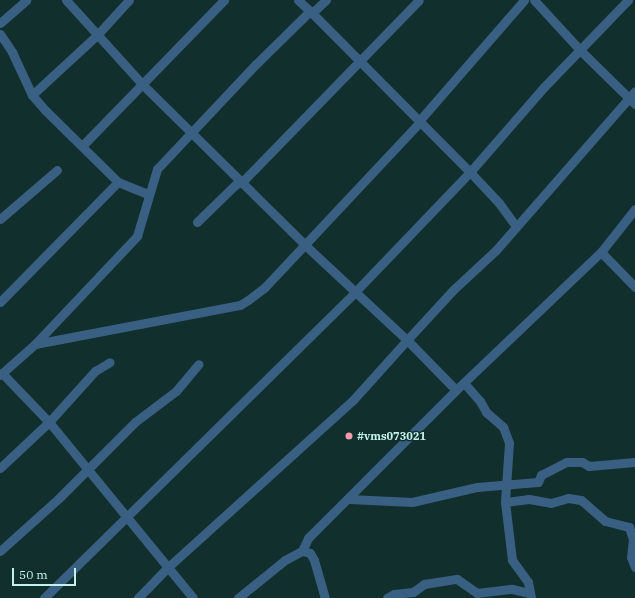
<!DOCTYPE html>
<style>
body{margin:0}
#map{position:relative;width:635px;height:598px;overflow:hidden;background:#112f2c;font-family:"IBM Plex Serif",serif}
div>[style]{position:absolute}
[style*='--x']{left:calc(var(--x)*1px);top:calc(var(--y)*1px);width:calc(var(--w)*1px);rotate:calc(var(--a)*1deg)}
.minor>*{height:9px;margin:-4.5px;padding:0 4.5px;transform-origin:4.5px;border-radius:4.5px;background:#396083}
.dots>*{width:11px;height:11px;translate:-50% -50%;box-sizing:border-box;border:2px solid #112f2c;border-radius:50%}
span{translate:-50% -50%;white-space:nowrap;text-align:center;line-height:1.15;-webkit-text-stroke:3px #112f2c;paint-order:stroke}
.poi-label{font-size:11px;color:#c5f1eb;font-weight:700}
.left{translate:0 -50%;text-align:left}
.scale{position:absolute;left:12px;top:568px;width:64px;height:18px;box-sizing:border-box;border:2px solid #c5f1eb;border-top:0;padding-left:5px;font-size:12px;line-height:14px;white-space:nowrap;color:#c5f1eb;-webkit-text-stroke:3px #112f2c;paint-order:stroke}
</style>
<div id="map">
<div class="minor">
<i style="--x:66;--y:0;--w:115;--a:47.8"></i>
<i style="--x:143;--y:85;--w:228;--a:44.6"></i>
<i style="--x:305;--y:245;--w:139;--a:43"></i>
<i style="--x:407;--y:340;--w:81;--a:132"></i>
<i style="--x:353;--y:400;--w:248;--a:137.9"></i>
<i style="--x:169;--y:566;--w:45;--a:134.1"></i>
<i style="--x:298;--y:0;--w:16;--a:43"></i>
<i style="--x:534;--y:0;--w:68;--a:47.4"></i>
<i style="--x:580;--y:50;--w:77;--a:44.5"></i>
<i style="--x:312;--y:13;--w:224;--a:45.2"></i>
<i style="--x:470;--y:172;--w:42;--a:46.9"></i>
<i style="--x:499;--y:203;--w:27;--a:54"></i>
<i style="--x:0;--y:23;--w:35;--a:-41"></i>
<i style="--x:0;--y:34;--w:22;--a:56"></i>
<i style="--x:12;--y:52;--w:47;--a:65.1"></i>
<i style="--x:32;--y:95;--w:21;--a:49"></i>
<i style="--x:46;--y:111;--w:101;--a:44.6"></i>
<i style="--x:118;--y:182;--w:32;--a:22"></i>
<i style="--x:32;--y:95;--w:90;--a:-42.7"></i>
<i style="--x:98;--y:34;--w:46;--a:-47.6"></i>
<i style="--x:419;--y:121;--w:160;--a:-49"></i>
<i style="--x:82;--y:146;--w:204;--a:-45.8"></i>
<i style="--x:0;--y:219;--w:75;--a:-40.7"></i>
<i style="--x:197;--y:222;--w:53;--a:-44.2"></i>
<i style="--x:235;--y:185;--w:9;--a:-27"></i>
<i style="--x:243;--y:181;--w:252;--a:-45.8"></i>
<i style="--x:601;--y:252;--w:49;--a:45.8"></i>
<i style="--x:0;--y:302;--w:168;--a:-45.5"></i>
<i style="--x:35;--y:344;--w:209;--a:-10.8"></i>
<i style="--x:240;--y:305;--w:9;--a:-32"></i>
<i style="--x:248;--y:300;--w:21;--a:-37"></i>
<i style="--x:265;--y:287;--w:226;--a:-46.8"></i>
<i style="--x:2;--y:373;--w:68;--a:46.2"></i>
<i style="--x:49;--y:422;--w:227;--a:50.7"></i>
<i style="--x:0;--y:375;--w:47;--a:-41.5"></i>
<i style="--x:35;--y:344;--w:149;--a:-46.6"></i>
<i style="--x:137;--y:236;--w:70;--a:-73.4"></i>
<i style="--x:157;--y:169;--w:144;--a:-46.7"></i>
<i style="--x:256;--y:64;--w:76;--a:-44.5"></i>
<i style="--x:310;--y:11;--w:3;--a:45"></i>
<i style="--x:312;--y:13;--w:19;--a:-43"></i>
<i style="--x:465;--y:384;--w:23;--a:49"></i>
<i style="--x:480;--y:401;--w:13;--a:61"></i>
<i style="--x:486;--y:412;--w:23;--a:41"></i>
<i style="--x:503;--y:427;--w:17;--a:69"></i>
<i style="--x:509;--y:443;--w:59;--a:93.9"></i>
<i style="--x:505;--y:502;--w:58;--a:83.1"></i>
<i style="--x:512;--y:560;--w:27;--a:54"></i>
<i style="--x:528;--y:582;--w:16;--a:79"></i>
<i style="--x:456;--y:390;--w:70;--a:-134.4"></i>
<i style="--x:407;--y:340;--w:68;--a:-47.4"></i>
<i style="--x:453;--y:290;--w:59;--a:-42.9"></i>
<i style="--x:496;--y:250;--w:211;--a:-48.8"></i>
<i style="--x:0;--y:468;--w:67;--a:-43.2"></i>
<i style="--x:49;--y:422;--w:69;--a:-48"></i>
<i style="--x:95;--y:371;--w:17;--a:-31"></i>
<i style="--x:349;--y:499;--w:63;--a:2.7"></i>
<i style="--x:412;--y:502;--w:67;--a:-13"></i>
<i style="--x:477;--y:487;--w:61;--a:-4.7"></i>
<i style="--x:538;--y:482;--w:8;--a:-67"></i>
<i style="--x:541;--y:475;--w:29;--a:-27"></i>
<i style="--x:567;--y:462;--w:15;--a:0"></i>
<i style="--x:582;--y:462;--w:8;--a:30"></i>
<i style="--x:589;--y:466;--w:46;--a:-5"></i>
<i style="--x:505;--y:502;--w:24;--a:-7"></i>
<i style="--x:529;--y:499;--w:22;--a:10"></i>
<i style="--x:551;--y:503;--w:18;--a:-16"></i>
<i style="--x:568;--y:498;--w:13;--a:9"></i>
<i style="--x:581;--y:500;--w:32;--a:41"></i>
<i style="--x:605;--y:521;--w:25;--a:14"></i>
<i style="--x:629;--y:527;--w:13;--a:72"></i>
<i style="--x:633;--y:539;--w:18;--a:96"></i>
<i style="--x:631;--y:557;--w:11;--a:68"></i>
<i style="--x:0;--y:551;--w:79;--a:-41.9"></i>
<i style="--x:59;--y:498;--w:107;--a:-45"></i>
<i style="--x:135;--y:422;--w:51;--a:-37.1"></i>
<i style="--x:176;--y:391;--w:35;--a:-50"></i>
<i style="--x:302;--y:551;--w:8;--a:14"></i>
<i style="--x:310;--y:553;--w:8;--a:60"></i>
<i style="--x:314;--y:560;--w:40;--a:74"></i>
<i style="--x:44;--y:598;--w:436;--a:-44.5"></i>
<i style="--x:355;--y:292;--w:166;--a:-46.2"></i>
<i style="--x:470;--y:172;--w:113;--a:-49"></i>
<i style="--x:544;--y:87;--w:121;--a:-46"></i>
<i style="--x:238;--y:598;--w:60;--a:-39"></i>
<i style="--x:285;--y:560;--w:19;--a:-28"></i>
<i style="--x:302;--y:551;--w:14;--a:-65"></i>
<i style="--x:308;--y:538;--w:209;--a:-45"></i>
<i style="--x:456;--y:390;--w:200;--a:-43.6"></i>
<i style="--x:601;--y:252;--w:55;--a:-51.7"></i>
<i style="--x:387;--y:598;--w:8;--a:-30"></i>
<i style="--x:394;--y:594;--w:19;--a:-6"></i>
<i style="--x:413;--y:592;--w:14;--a:-36"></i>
<i style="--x:424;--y:584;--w:33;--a:-9"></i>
<i style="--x:457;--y:579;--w:24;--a:35"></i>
<i style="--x:477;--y:593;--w:35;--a:-7"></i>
<i style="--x:512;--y:589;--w:18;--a:13"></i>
</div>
<div class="dots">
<i style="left:349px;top:436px;background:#f39aab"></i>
</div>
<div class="poi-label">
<span class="left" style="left:357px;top:436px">#vms073021</span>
</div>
<div class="scale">50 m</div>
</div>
